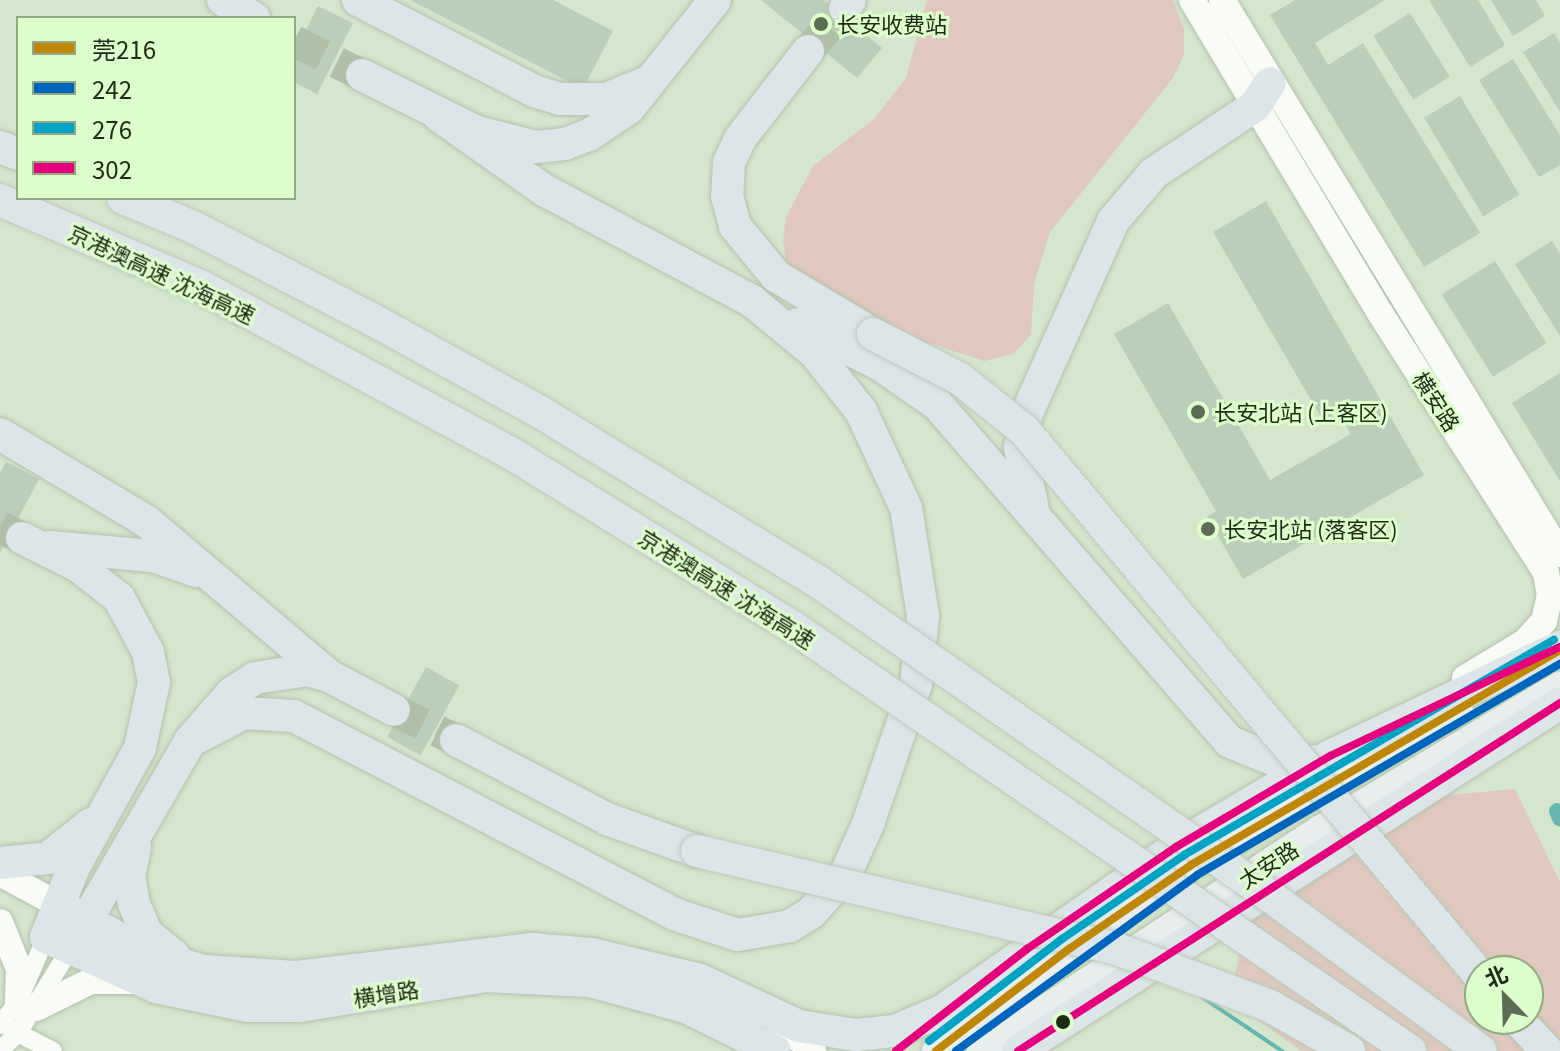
<!DOCTYPE html>
<meta charset="utf-8">
<style>
body{margin:0}
#map{position:relative;width:1560px;height:1051px;overflow:hidden;background:#d4e6cb;font-family:Georgia,"Noto Sans SC",serif}
div>[style]{position:absolute}
[style*='--x']{left:calc(var(--x)*1px);top:calc(var(--y)*1px);width:calc(var(--w)*1px);rotate:calc(var(--a)*1deg)}
.green>*{inset:0;background:#e1c8bd}
.stream>*{height:4px;margin:-2px;padding:0 2px;transform-origin:2px;border-radius:2px;background:#67b6ae}
.canal>*{height:16px;margin:-8px;padding:0 8px;transform-origin:8px;border-radius:8px;background:#67b6ae}
.building>*{inset:0;background:#b9cfba;transform-origin:0 0}
.highway-tunnel>*{height:32px;margin-top:-16px;transform-origin:0;background:repeating-linear-gradient(90deg,#afc0a7 0 32px,transparent 0 48px)}
.roads{filter:drop-shadow(0 0 2px #b3c1ac) drop-shadow(0 0 2px #b3c1ac)}
.street>*{height:18px;margin:-9px;padding:0 9px;transform-origin:9px;border-radius:9px;background:#f9fbf7}
.secondary>*{height:26px;margin:-13px;padding:0 13px;transform-origin:13px;border-radius:13px;background:#f9fbf7}
.primary>*{height:28px;margin:-14px;padding:0 14px;transform-origin:14px;border-radius:14px;background:#e8eeee}
.highway>*{height:32px;margin:-16px;padding:0 16px;transform-origin:16px;border-radius:16px;background:#dce5e8}
.bridges{filter:drop-shadow(0 0 2px #bec8ba) drop-shadow(0 0 2px #bec8ba)}
.highway-bridge>*{height:32px;margin:-16px;padding:0 16px;transform-origin:16px;border-radius:16px;background:#dce5e8}
.bus-1>*{height:8px;margin:-4px;padding:0 4px;transform-origin:4px;border-radius:4px;background:#c08706}
.bus-2>*{height:8px;margin:-4px;padding:0 4px;transform-origin:4px;border-radius:4px;background:#0065bd}
.bus-3>*{height:8px;margin:-4px;padding:0 4px;transform-origin:4px;border-radius:4px;background:#01a3c5}
.bus-4>*{height:8px;margin:-4px;padding:0 4px;transform-origin:4px;border-radius:4px;background:#e5007d}
.dots>*{width:22px;height:22px;translate:-50% -50%;box-sizing:border-box;border:4px solid #dfc;border-radius:50%}
span{translate:-50% -50%;white-space:nowrap;text-align:center;line-height:1.15;-webkit-text-stroke:6px #dfc;paint-order:stroke}
.poi-label{font-size:22px;color:#1d2a16}
.left{translate:0 -50%;text-align:left}
.street-label{font-size:22px;color:#1d2a16}
.legend{position:absolute;left:16px;top:16px;width:280px;height:184px;box-sizing:border-box;background:#dfc;border:2px solid #90aa83;margin:0;padding:10px 14px;list-style:none;font-size:24px;color:#1d2a16}
.legend li{display:flex;align-items:center;gap:16px;height:40px}
.legend b{width:40px;border:2px solid #90aa83}
.north{position:absolute;left:1464px;top:955px;width:80px;height:80px;box-sizing:border-box;background:#dfc;border:2px solid #90aa83;border-radius:50%;rotate:337deg;font-size:22px;font-weight:700;line-height:32px;text-align:center;color:#1d2a16}
.north::after{content:'';display:block;margin:auto;width:28px;height:36px;background:#5d6c55;clip-path:polygon(50% 0,100% 100%,50% 72%,0 100%)}
</style>
<div id="map">
<div class="green">
<i style="clip-path:polygon(927px 0,1173px 0,1184px 29px,1184px 55px,1173px 78px,1050px 232px,1034px 284px,1031px 335px,1013px 354px,985px 361px,883px 329px,787px 267px,783px 241px,786px 217px,813px 166px,874px 119px,906px 78px)"></i>
<i style="clip-path:polygon(evenodd,1515px 789px,1560px 882px,1560px 1051px,1302px 1051px,1229px 1000px,1248px 917px,1438px 796px,1515px 789px,1480px 971px,1528px 971px,1528px 1019px,1480px 1019px,1480px 971px)"></i>
</div>
<div class="stream">
<i style="--x:1202;--y:997;--w:97;--a:34"></i>
</div>
<div class="canal">
<i style="--x:1557;--y:811;--w:8;--a:67"></i>
</div>
<div class="building">
<i style="clip-path:polygon(410px 0,553px 0,613px 31px,583px 89px)"></i>
<i style="clip-path:polygon(761px 0,823px 0,882px 48px,857px 78px)"></i>
<i style="clip-path:polygon(1295px 0,1385px 0,1315px 43px,1328px 65px,1363px 43px,1480px 233px,1424px 267px,1270px 15px)"></i>
<i style="clip-path:polygon(1429px 0,1478px 0,1505px 45px,1470px 67px)"></i>
<i style="clip-path:polygon(1491px 0,1536px 0,1545px 16px,1513px 36px)"></i>
<i style="clip-path:polygon(318px 6px,353px 23px,317px 94px,294px 82px,294px 54px)"></i>
<i style="left:1410px;top:13px;width:75px;height:43px;rotate:58deg"></i>
<i style="clip-path:polygon(1554px 33px,1560px 43px,1560px 112px,1523px 52px)"></i>
<i style="clip-path:polygon(1513px 59px,1560px 135px,1560px 165px,1539px 177px,1479px 80px)"></i>
<i style="left:1460px;top:96px;width:115px;height:42px;rotate:59deg"></i>
<i style="clip-path:polygon(1266px 201px,1424px 475px,1243px 579px,1207px 517px,1216px 511px,1114px 334px,1168px 303px,1270px 480px,1351px 434px,1340px 415px,1325px 424px,1213px 232px)"></i>
<i style="clip-path:polygon(1552px 241px,1560px 254px,1560px 336px,1515px 264px)"></i>
<i style="left:1495px;top:261px;width:97px;height:63px;rotate:58deg"></i>
<i style="clip-path:polygon(1560px 373px,1560px 481px,1512px 403px)"></i>
<i style="clip-path:polygon(6px 462px,39px 479px,0 553px,0 473px)"></i>
<i style="left:426px;top:667px;width:38px;height:80px;rotate:29deg"></i>
</div>
<div class="highway-tunnel">
<i style="--x:294;--y:41;--w:76;--a:26.6"></i>
<i style="--x:808;--y:51;--w:57;--a:-49.3"></i>
<i style="--x:0;--y:527;--w:25;--a:27"></i>
<i style="--x:394;--y:710;--w:69;--a:25.8"></i>
</div>
<div class="roads">
<div class="street">
<i style="--x:0;--y:1025;--w:29;--a:-52"></i>
<i style="--x:18;--y:1002;--w:71;--a:-66.7"></i>
<i style="--x:10;--y:1029;--w:48;--a:27.1"></i>
<i style="--x:0;--y:1050;--w:25;--a:-43"></i>
<i style="--x:18;--y:1033;--w:99;--a:-58.2"></i>
</div>
<div class="secondary">
<i style="--x:1192;--y:0;--w:365;--a:59"></i>
<i style="--x:1380;--y:313;--w:308;--a:57.4"></i>
<i style="--x:1546;--y:573;--w:22;--a:80"></i>
<i style="--x:1550;--y:595;--w:27;--a:103"></i>
<i style="--x:1544;--y:621;--w:28;--a:132"></i>
<i style="--x:1525;--y:642;--w:70;--a:149"></i>
<i style="--x:1222;--y:0;--w:649;--a:58.61"></i>
<i style="--x:0;--y:873;--w:67;--a:28.5"></i>
<i style="--x:0;--y:922;--w:51;--a:68"></i>
<i style="--x:19;--y:969;--w:33;--a:92"></i>
<i style="--x:36;--y:1008;--w:61;--a:-26.1"></i>
<i style="--x:91;--y:981;--w:47;--a:0"></i>
<i style="--x:779;--y:1022;--w:45;--a:40.5"></i>
</div>
<div class="primary">
<i style="--x:936;--y:1051;--w:168;--a:-37.5"></i>
<i style="--x:1069;--y:949;--w:148;--a:-34.5"></i>
<i style="--x:1191;--y:865;--w:310;--a:-30.2"></i>
<i style="--x:981;--y:1051;--w:404;--a:-33.2"></i>
<i style="--x:1319;--y:830;--w:281;--a:-30.9"></i>
</div>
<div class="highway">
<i style="--x:223;--y:0;--w:36;--a:30"></i>
<i style="--x:358;--y:0;--w:198;--a:27.3"></i>
<i style="--x:534;--y:91;--w:27;--a:17"></i>
<i style="--x:560;--y:99;--w:46;--a:0"></i>
<i style="--x:606;--y:99;--w:42;--a:-22.3"></i>
<i style="--x:845;--y:8;--w:9;--a:-58"></i>
<i style="--x:808;--y:51;--w:111;--a:127.7"></i>
<i style="--x:740;--y:139;--w:26;--a:115"></i>
<i style="--x:729;--y:163;--w:33;--a:93"></i>
<i style="--x:727;--y:196;--w:31;--a:75"></i>
<i style="--x:735;--y:226;--w:65;--a:50.6"></i>
<i style="--x:776;--y:276;--w:113;--a:30.9"></i>
<i style="--x:362;--y:75;--w:128;--a:26.4"></i>
<i style="--x:477;--y:132;--w:61;--a:14.3"></i>
<i style="--x:536;--y:147;--w:29;--a:-6"></i>
<i style="--x:565;--y:144;--w:26;--a:-21"></i>
<i style="--x:589;--y:135;--w:48;--a:-34"></i>
<i style="--x:629;--y:108;--w:138;--a:-51.5"></i>
<i style="--x:0;--y:147;--w:19;--a:21"></i>
<i style="--x:798;--y:324;--w:90;--a:26.3"></i>
<i style="--x:879;--y:364;--w:70;--a:34.6"></i>
<i style="--x:937;--y:404;--w:447;--a:49.1"></i>
<i style="--x:1230;--y:742;--w:53;--a:22.2"></i>
<i style="--x:1279;--y:762;--w:40;--a:-1.4"></i>
<i style="--x:0;--y:434;--w:170;--a:30.8"></i>
<i style="--x:146;--y:521;--w:238;--a:40.2"></i>
<i style="--x:1033;--y:509;--w:63;--a:-101.8"></i>
<i style="--x:1020;--y:447;--w:33;--a:-79"></i>
<i style="--x:1026;--y:415;--w:213;--a:-65.8"></i>
<i style="--x:1113;--y:221;--w:63;--a:-49.5"></i>
<i style="--x:1154;--y:173;--w:121;--a:-33.6"></i>
<i style="--x:1255;--y:106;--w:27;--a:-57"></i>
<i style="--x:22;--y:538;--w:63;--a:26.6"></i>
<i style="--x:78;--y:566;--w:52;--a:38"></i>
<i style="--x:119;--y:598;--w:61;--a:61.8"></i>
<i style="--x:148;--y:652;--w:31;--a:79"></i>
<i style="--x:154;--y:682;--w:67;--a:102"></i>
<i style="--x:140;--y:748;--w:138;--a:119"></i>
<i style="--x:73;--y:869;--w:73;--a:111.7"></i>
<i style="--x:46;--y:937;--w:121;--a:24.4"></i>
<i style="--x:156;--y:987;--w:94;--a:11.7"></i>
<i style="--x:248;--y:1006;--w:52;--a:0"></i>
<i style="--x:300;--y:1006;--w:187;--a:-9.2"></i>
<i style="--x:485;--y:976;--w:105;--a:2.7"></i>
<i style="--x:590;--y:981;--w:99;--a:15.2"></i>
<i style="--x:686;--y:1007;--w:99;--a:26.3"></i>
<i style="--x:50;--y:547;--w:103;--a:5"></i>
<i style="--x:153;--y:556;--w:46;--a:19.2"></i>
<i style="--x:456;--y:740;--w:170;--a:27.6"></i>
<i style="--x:607;--y:819;--w:96;--a:19.6"></i>
<i style="--x:190;--y:741;--w:61;--a:-27.4"></i>
<i style="--x:244;--y:713;--w:50;--a:3.4"></i>
<i style="--x:294;--y:716;--w:428;--a:27.5"></i>
<i style="--x:674;--y:914;--w:67;--a:18.2"></i>
<i style="--x:738;--y:935;--w:53;--a:-9.8"></i>
<i style="--x:790;--y:926;--w:25;--a:-32"></i>
<i style="--x:811;--y:913;--w:51;--a:-48.2"></i>
<i style="--x:845;--y:875;--w:56;--a:-65.7"></i>
<i style="--x:868;--y:824;--w:148;--a:-71.1"></i>
<i style="--x:916;--y:684;--w:68;--a:-84.1"></i>
<i style="--x:923;--y:616;--w:109;--a:-98.9"></i>
<i style="--x:906;--y:508;--w:107;--a:-114.9"></i>
<i style="--x:861;--y:411;--w:74;--a:-128.4"></i>
<i style="--x:815;--y:353;--w:82;--a:-140.5"></i>
<i style="--x:752;--y:301;--w:236;--a:-151.9"></i>
<i style="--x:544;--y:190;--w:128;--a:-144.8"></i>
<i style="--x:135;--y:848;--w:29;--a:102"></i>
<i style="--x:129;--y:876;--w:28;--a:80"></i>
<i style="--x:134;--y:904;--w:33;--a:67"></i>
<i style="--x:147;--y:934;--w:35;--a:39"></i>
<i style="--x:0;--y:863;--w:48;--a:-5.9"></i>
<i style="--x:48;--y:858;--w:55;--a:-38.3"></i>
<i style="--x:59;--y:905;--w:103;--a:29.1"></i>
<i style="--x:149;--y:955;--w:57;--a:16.2"></i>
<i style="--x:204;--y:971;--w:92;--a:3.7"></i>
<i style="--x:296;--y:977;--w:238;--a:-6.8"></i>
<i style="--x:532;--y:949;--w:60;--a:4.8"></i>
<i style="--x:592;--y:954;--w:111;--a:13.5"></i>
<i style="--x:700;--y:980;--w:109;--a:24.9"></i>
<i style="--x:799;--y:1026;--w:58;--a:9"></i>
<i style="--x:856;--y:1035;--w:39;--a:-6"></i>
<i style="--x:895;--y:1031;--w:51;--a:-23.1"></i>
<i style="--x:942;--y:1011;--w:286;--a:-35"></i>
<i style="--x:1176;--y:847;--w:179;--a:-30.6"></i>
<i style="--x:1330;--y:756;--w:255;--a:-25.4"></i>
<i style="--x:76;--y:938;--w:228;--a:-59.9"></i>
<i style="--x:190;--y:741;--w:64;--a:-48.8"></i>
<i style="--x:232;--y:693;--w:27;--a:-33"></i>
<i style="--x:255;--y:678;--w:54;--a:-8.6"></i>
<i style="--x:308;--y:670;--w:22;--a:16"></i>
<i style="--x:329;--y:676;--w:73;--a:27.6"></i>
<i style="--x:1517;--y:1019;--w:44;--a:46.8"></i>
<i style="--x:1018;--y:1051;--w:644;--a:-32.7"></i>
</div>
</div>
<div class="bridges">
<div class="highway-bridge">
<i style="--x:123;--y:198;--w:76;--a:22.5"></i>
<i style="--x:193;--y:227;--w:205;--a:27.3"></i>
<i style="--x:375;--y:321;--w:188;--a:28.9"></i>
<i style="--x:540;--y:412;--w:328;--a:31.4"></i>
<i style="--x:820;--y:583;--w:545;--a:34.83"></i>
<i style="--x:1267;--y:894;--w:265;--a:36.3"></i>
<i style="--x:0;--y:200;--w:220;--a:23.3"></i>
<i style="--x:202;--y:287;--w:354;--a:28.3"></i>
<i style="--x:514;--y:455;--w:333;--a:31.7"></i>
<i style="--x:797;--y:630;--w:744;--a:34.48"></i>
<i style="--x:873;--y:334;--w:98;--a:27.3"></i>
<i style="--x:960;--y:379;--w:82;--a:38.6"></i>
<i style="--x:1024;--y:430;--w:711;--a:50.13"></i>
<i style="--x:697;--y:851;--w:428;--a:13.1"></i>
<i style="--x:1114;--y:948;--w:166;--a:20.4"></i>
<i style="--x:1270;--y:1006;--w:91;--a:29.7"></i>
</div>
</div>
<div class="bus-1">
<i style="--x:936;--y:1051;--w:168;--a:-37.5"></i>
<i style="--x:1069;--y:949;--w:148;--a:-34.5"></i>
<i style="--x:1191;--y:865;--w:427;--a:-30.2"></i>
</div>
<div class="bus-2">
<i style="--x:956;--y:1051;--w:298;--a:-36.1"></i>
<i style="--x:1197;--y:875;--w:420;--a:-30.2"></i>
</div>
<div class="bus-3">
<i style="--x:929;--y:1041;--w:168;--a:-37.5"></i>
<i style="--x:1062;--y:939;--w:148;--a:-34.5"></i>
<i style="--x:1184;--y:855;--w:428;--a:-30.2"></i>
</div>
<div class="bus-4">
<i style="--x:896;--y:1051;--w:166;--a:-37.9"></i>
<i style="--x:1027;--y:949;--w:181;--a:-34.4"></i>
<i style="--x:1176;--y:847;--w:179;--a:-30.6"></i>
<i style="--x:1330;--y:756;--w:255;--a:-25.4"></i>
<i style="--x:1018;--y:1051;--w:644;--a:-32.7"></i>
</div>
<div class="dots">
<i style="left:821px;top:24px;background:#5d6c55"></i>
<i style="left:1198px;top:412px;background:#5d6c55"></i>
<i style="left:1208px;top:529px;background:#5d6c55"></i>
<i style="left:1063px;top:1022px;background:#1d2a16"></i>
</div>
<div class="poi-label">
<span class="left" style="left:837px;top:24px">长安收费站</span>
<span class="left" style="left:1214px;top:412px">长安北站 (上客区)</span>
<span class="left" style="left:1224px;top:529px">长安北站 (落客区)</span>
</div>
<div class="street-label">
<span style="left:162px;top:273px;rotate:25deg">京港澳高速 沈海高速</span>
<span style="left:1437px;top:401px;rotate:57deg">横安路</span>
<span style="left:727px;top:588px;rotate:32deg">京港澳高速 沈海高速</span>
<span style="left:1268px;top:864px;rotate:-33deg">太安路</span>
<span style="left:386px;top:993px;rotate:-9deg">横增路</span>
</div>
<ul class="legend">
<li><b style="height:10px;background:#c08706"></b>莞216</li>
<li><b style="height:10px;background:#0065bd"></b>242</li>
<li><b style="height:10px;background:#01a3c5"></b>276</li>
<li><b style="height:10px;background:#e5007d"></b>302</li>
</ul>
<div class="north">北</div>
</div>
